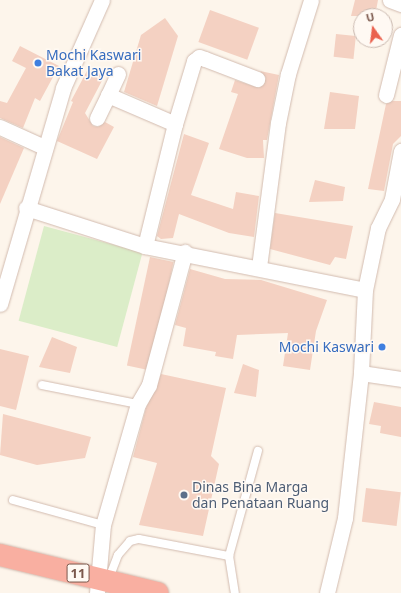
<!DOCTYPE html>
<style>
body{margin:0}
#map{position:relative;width:401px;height:593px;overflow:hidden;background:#fdf5eb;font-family:"Noto Sans",sans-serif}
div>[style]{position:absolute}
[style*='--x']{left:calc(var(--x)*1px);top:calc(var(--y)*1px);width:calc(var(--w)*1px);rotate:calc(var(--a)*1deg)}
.green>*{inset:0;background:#dbedc8;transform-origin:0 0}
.building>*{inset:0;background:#f4d1c2;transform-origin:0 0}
.roads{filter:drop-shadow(0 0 1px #d2bbaf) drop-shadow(0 0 1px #d2bbaf)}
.lane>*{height:8px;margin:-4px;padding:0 4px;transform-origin:4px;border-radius:4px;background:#fff}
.street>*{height:15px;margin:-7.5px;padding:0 7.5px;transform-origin:7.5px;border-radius:7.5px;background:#fff}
.highway>*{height:22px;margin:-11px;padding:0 11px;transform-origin:11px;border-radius:11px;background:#f9afa1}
.dots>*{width:11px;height:11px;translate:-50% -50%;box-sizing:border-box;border:2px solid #fff9f3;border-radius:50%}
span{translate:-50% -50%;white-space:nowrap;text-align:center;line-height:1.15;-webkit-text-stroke:3px #fff9f3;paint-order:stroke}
.shield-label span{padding:1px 3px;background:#fff9f3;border:1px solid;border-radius:3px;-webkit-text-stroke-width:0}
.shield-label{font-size:13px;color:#7b584c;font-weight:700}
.shop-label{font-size:14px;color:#366cbe}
.left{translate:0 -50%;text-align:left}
.right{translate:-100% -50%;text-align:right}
.service-label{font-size:14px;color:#4e5e75}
.north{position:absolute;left:353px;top:8px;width:40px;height:40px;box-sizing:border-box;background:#fff9f3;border:1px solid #cab9b0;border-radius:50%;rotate:346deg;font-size:11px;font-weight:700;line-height:16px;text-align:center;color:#7b584c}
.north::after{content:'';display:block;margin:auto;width:14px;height:18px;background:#ea614e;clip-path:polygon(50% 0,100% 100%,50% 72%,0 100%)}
</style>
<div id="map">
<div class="green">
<i style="left:44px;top:226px;width:102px;height:98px;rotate:15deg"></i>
</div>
<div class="building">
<i style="clip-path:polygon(355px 0,378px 0,375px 16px,351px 16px)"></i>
<i style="left:210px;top:10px;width:52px;height:34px;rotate:20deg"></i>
<i style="clip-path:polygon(165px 18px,178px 36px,157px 106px,124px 92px,141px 35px)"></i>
<i style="left:336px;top:34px;width:20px;height:23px;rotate:6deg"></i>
<i style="clip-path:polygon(20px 46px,59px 66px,40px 101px,35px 98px,23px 128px,0 118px,0 101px,7px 103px,26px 68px,12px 61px)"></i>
<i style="clip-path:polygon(89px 67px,105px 75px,85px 113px,93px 126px,98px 127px,105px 122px,114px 127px,97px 159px,57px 141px,73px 102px,71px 101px)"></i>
<i style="clip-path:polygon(260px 71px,279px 75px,267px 140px,263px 140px,264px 158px,247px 158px,219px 149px,238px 94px,231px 92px,235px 80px,259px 88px,266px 78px)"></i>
<i style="clip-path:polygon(330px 92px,359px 96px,355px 129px,324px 129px)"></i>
<i style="clip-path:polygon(392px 101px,401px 101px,401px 136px,393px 144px,384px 191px,368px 189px,386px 104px)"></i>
<i style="clip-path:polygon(184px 134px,209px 143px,191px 195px,233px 209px,236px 192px,259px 196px,254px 237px,229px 233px,179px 214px,173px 238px,161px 239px,157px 236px)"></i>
<i style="clip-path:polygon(0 137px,24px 148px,0 204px)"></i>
<i style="clip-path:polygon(315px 180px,345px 187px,343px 201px,309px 202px)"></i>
<i style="clip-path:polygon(275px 213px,353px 226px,346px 259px,335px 257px,330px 265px,270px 249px)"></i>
<i style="left:150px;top:257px;width:24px;height:111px;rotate:12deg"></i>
<i style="clip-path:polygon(190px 269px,225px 279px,261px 280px,327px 300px,316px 331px,310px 370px,283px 366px,288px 333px,237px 335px,233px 359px,215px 356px,216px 352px,183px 346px,186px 328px,175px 325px)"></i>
<i style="clip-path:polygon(52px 337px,77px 347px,70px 373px,39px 367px)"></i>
<i style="clip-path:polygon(0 349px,29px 356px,16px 410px,0 406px)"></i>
<i style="clip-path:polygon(243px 364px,259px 370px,256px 397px,234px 393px)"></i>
<i style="clip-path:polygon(161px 374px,226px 388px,211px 456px,219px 464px,203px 536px,139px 525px,157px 463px,133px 457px,146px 408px)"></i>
<i style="clip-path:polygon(374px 402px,401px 407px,401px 437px,380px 433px,381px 426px,369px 424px)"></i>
<i style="clip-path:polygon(3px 414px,91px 437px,85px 458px,37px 465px,0 455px)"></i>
<i style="left:366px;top:488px;width:35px;height:34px;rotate:7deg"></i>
</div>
<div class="roads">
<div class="lane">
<i style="--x:42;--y:385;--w:98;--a:11.2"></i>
<i style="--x:13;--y:500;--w:93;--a:15.5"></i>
<i style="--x:229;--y:556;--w:109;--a:-74.6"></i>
<i style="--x:108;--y:581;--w:28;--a:-69"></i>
<i style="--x:118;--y:555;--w:18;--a:-49"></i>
<i style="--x:130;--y:541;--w:9;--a:-13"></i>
<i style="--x:139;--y:539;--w:92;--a:10.7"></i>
<i style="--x:229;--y:556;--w:37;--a:81"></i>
</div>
<div class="street">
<i style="--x:390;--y:0;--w:12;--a:20"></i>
<i style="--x:118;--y:74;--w:23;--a:115"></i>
<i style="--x:108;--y:95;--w:73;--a:23.4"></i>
<i style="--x:386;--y:95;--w:62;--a:-76"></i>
<i style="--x:97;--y:118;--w:25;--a:-64"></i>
<i style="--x:0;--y:127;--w:48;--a:24.4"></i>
<i style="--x:26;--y:208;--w:125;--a:17.7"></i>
<i style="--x:145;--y:246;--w:224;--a:11.3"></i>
<i style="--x:365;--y:290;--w:83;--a:92.8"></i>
<i style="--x:361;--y:373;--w:146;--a:96.3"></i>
<i style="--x:345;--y:518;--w:77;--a:103.5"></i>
<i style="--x:145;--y:246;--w:126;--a:-76.2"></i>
<i style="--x:175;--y:124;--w:66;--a:-73.2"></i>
<i style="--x:194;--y:61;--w:6;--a:-39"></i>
<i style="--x:199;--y:57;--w:6;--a:18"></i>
<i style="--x:205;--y:59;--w:56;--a:21"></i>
<i style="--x:259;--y:267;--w:145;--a:-82.5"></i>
<i style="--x:278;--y:123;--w:50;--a:-78.5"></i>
<i style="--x:288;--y:74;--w:77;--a:-72.7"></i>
<i style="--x:365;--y:290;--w:63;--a:-78.2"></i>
<i style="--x:378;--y:228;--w:32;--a:-64"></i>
<i style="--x:392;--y:199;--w:49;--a:-79.4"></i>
<i style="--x:0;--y:304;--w:225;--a:-73.7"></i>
<i style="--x:63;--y:88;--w:96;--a:-66.1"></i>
<i style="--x:361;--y:373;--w:40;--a:8.5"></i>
<i style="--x:97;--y:593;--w:68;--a:-85"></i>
<i style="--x:103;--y:525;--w:126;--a:-73.9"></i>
<i style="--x:138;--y:404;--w:22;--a:-60"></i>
<i style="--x:149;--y:385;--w:138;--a:-74.9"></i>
</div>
<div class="highway">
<i style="--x:0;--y:555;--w:162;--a:13.6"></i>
</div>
</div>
<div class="dots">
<i style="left:38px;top:63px;background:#3f7fe0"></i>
<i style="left:382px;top:347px;background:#3f7fe0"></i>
<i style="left:184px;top:495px;background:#5c6f8a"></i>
</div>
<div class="shield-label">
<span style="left:78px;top:573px">11</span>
</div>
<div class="shop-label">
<span class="left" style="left:46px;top:63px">Mochi Kaswari<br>Bakat Jaya</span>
<span class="right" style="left:374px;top:347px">Mochi Kaswari</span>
</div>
<div class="service-label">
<span class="left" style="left:192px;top:495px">Dinas Bina Marga<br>dan Penataan Ruang</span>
</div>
<div class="north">U</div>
</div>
